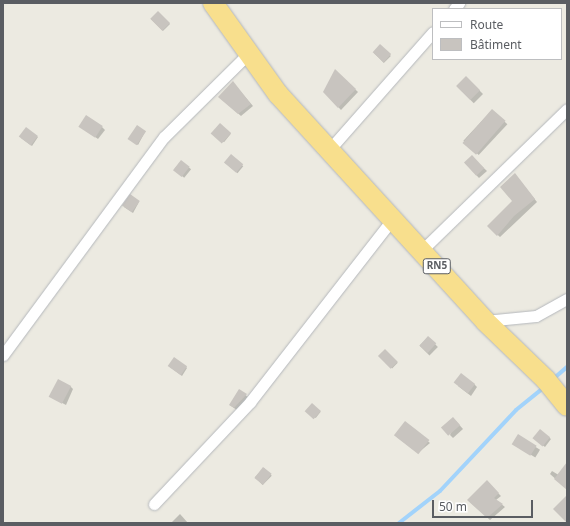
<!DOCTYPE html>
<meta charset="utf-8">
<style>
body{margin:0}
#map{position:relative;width:570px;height:526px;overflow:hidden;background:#eceae1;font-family:"Noto Sans",sans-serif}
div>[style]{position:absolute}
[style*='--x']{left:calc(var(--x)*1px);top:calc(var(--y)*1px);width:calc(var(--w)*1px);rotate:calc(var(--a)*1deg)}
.shadow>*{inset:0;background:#0003;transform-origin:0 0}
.stream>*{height:4px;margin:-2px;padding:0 2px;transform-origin:2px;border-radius:2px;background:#a2d3fb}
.building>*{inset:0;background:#c8c4bf;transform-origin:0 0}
.roads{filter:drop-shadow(0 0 1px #b4b7bb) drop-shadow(0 0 1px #b4b7bb)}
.street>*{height:11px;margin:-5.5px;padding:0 5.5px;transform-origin:5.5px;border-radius:5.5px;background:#fff}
.highway>*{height:20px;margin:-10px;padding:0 10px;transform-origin:10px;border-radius:10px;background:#f8df8d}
span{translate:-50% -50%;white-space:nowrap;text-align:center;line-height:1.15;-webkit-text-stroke:4px #fff;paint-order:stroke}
.shield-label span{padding:1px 3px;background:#fff;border:1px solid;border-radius:3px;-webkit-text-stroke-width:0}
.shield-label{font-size:10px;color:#5a5d62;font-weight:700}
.frame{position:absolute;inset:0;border:4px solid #5a5d62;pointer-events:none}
.legend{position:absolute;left:432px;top:8px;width:130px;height:52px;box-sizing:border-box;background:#fff;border:1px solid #bdbec0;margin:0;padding:5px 7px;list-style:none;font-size:12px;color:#5a5d62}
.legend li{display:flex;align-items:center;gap:8px;height:20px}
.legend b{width:20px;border:1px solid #bdbec0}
.scale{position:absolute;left:432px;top:500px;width:101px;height:18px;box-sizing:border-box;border:2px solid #5a5d62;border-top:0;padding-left:5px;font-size:12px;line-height:14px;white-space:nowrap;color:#5a5d62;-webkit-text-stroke:3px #fff;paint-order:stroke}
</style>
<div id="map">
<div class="shadow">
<i style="left:158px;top:12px;width:17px;height:10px;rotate:45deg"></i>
<i style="left:381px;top:46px;width:14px;height:10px;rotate:45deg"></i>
<i style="clip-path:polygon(336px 71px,358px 92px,341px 110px,324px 92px)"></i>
<i style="left:466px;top:77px;width:24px;height:13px;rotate:45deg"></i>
<i style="clip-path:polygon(235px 85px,253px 106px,241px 116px,219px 97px)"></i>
<i style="left:492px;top:110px;width:21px;height:42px;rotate:43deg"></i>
<i style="left:220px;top:125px;width:14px;height:11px;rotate:39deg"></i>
<i style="clip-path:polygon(80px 126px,102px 127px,105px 130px,98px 139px)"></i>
<i style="clip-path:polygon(145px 132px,138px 145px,131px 140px)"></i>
<i style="clip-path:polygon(38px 137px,32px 146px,21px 138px)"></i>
<i style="left:231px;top:156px;width:16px;height:9px;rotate:40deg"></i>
<i style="clip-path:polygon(472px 157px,487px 171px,479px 178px,465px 163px)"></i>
<i style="left:181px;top:161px;width:13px;height:11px;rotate:39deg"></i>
<i style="clip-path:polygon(517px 177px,537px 202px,500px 237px,488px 226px,514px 201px)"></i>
<i style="clip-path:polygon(139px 202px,133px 213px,124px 207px)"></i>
<i style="left:428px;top:337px;width:14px;height:12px;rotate:45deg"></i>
<i style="left:385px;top:350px;width:18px;height:8px;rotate:45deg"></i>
<i style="clip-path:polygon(170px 367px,186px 367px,187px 368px,182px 376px)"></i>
<i style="clip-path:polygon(474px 384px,477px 387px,471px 396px,458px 386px)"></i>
<i style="clip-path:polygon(70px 386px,73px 389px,66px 405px,51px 397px)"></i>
<i style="clip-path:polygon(239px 390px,249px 398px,238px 411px,230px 405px)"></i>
<i style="left:312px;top:405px;width:11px;height:8px;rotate:38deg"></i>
<i style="clip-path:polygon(456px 421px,463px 429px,453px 438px,450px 435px)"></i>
<i style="clip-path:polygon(405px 423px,430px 443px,418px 453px,397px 437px)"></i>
<i style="clip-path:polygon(540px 431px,551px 439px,545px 447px,536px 440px)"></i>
<i style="left:518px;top:436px;width:26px;height:9px;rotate:32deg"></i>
<i style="left:264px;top:468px;width:11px;height:13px;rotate:45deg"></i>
<i style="clip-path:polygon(552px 471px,567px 480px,567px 489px,550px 474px)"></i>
<i style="clip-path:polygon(487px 482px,501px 496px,496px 500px,505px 507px,490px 520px,468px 500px)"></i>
<i style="clip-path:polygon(180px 514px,188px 523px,171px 523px)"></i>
</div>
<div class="stream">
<i style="--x:552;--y:380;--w:20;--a:-41"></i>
<i style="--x:399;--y:523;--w:52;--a:-38"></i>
<i style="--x:440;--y:491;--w:111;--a:-46.8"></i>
<i style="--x:516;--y:410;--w:36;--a:-39"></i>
</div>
<div class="building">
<i style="left:158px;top:11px;width:17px;height:11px;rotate:45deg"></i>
<i style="left:380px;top:44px;width:15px;height:11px;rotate:42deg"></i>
<i style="clip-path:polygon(335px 69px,356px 89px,338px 108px,323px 92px)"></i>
<i style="left:466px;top:76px;width:20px;height:14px;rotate:45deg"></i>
<i style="clip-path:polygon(233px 81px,251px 104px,238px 114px,218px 97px)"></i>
<i style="left:492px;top:109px;width:18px;height:45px;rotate:41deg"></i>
<i style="left:86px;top:115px;width:20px;height:14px;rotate:33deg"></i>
<i style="left:220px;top:123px;width:15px;height:14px;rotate:42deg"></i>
<i style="left:137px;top:125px;width:11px;height:17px;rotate:34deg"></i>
<i style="left:26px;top:127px;width:15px;height:12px;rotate:37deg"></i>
<i style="left:231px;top:154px;width:16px;height:11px;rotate:40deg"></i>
<i style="left:472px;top:155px;width:18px;height:11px;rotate:47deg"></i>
<i style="left:181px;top:160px;width:11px;height:13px;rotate:38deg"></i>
<i style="clip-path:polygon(515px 173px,535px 199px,514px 216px,497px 236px,487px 226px,512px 201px,500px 187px)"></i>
<i style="left:130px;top:194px;width:12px;height:14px;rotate:35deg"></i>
<i style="left:428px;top:336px;width:11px;height:13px;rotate:41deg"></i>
<i style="left:385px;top:349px;width:18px;height:10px;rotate:45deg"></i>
<i style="left:174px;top:357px;width:16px;height:11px;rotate:35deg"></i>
<i style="left:461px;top:373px;width:18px;height:12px;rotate:38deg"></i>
<i style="left:58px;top:379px;width:15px;height:20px;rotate:28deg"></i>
<i style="clip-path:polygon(239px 389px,247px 394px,234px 408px,229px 405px)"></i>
<i style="left:312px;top:403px;width:12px;height:11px;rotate:42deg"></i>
<i style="left:453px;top:417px;width:11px;height:16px;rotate:49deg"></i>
<i style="left:405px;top:421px;width:31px;height:18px;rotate:38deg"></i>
<i style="left:540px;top:429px;width:13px;height:12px;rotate:39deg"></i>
<i style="left:518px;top:434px;width:22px;height:12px;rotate:32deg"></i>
<i style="clip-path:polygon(567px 462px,567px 490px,554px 479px)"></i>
<i style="left:263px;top:467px;width:11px;height:14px;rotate:38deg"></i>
<i style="clip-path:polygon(487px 480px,499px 493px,494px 498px,503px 504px,487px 518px,467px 500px)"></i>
<i style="clip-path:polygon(567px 495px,567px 523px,553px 509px)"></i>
</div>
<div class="roads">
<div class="street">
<i style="--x:454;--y:9;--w:8;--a:-50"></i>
<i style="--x:329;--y:150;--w:157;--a:-48.6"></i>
<i style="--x:422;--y:250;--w:202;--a:-44.2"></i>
<i style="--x:485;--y:321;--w:51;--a:-5.6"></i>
<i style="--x:536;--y:316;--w:35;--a:-29"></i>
<i style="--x:3;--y:355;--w:271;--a:-53.6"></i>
<i style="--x:164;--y:137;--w:118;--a:-44.7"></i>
<i style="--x:154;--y:504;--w:140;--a:-46.7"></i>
<i style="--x:250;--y:402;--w:233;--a:-52.1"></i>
</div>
<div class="highway">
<i style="--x:213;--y:3;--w:112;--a:54.5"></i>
<i style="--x:278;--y:94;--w:307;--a:47.6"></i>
<i style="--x:485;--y:321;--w:85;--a:44"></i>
<i style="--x:546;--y:380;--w:33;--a:51"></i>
</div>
</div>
<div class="shield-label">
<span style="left:437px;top:266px">RN5</span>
</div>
<div class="frame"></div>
<ul class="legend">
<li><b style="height:5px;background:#fff"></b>Route</li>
<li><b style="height:11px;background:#c8c4bf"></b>Bâtiment</li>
</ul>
<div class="scale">50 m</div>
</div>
